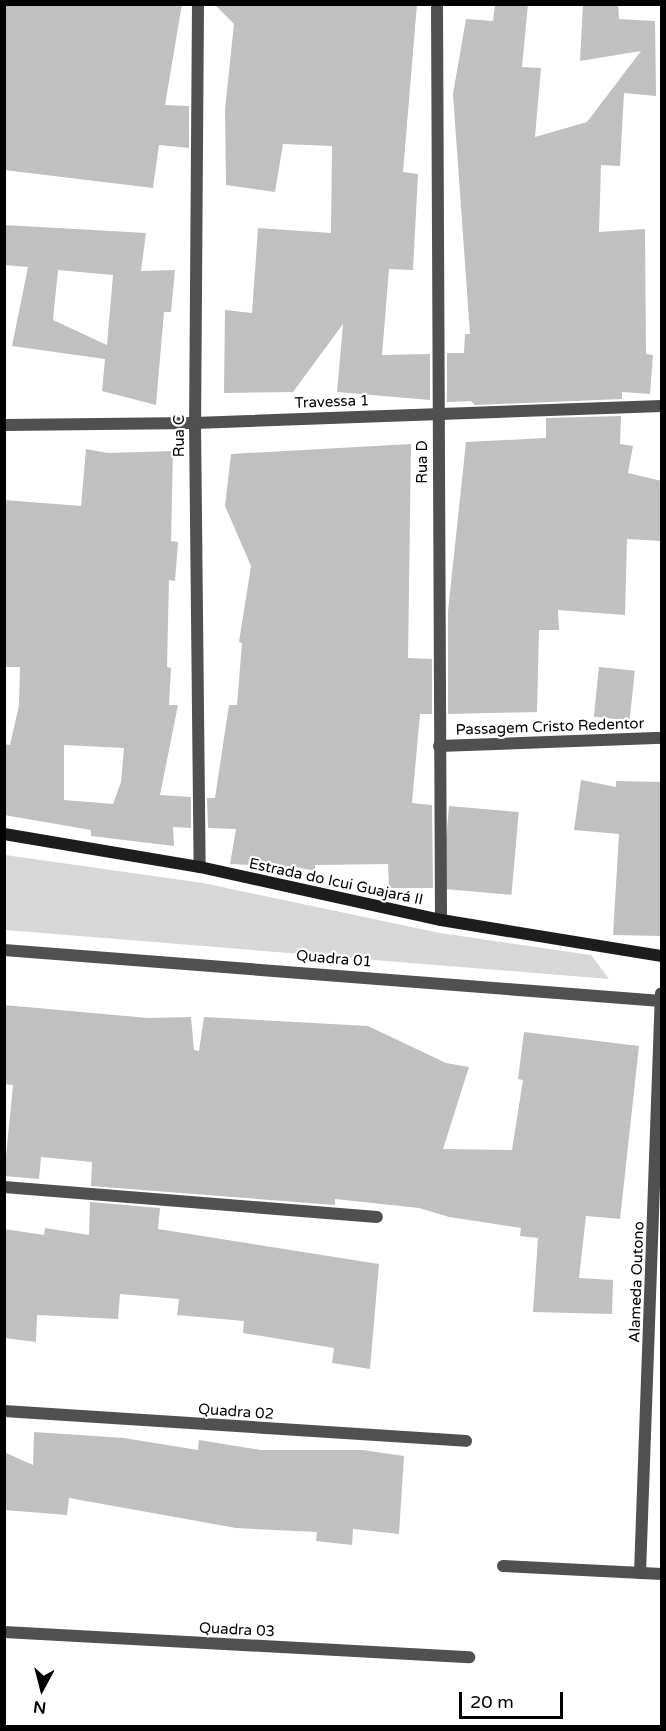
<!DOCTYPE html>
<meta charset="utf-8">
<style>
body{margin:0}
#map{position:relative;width:666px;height:1731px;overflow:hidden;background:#fff;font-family:"Varela Round",sans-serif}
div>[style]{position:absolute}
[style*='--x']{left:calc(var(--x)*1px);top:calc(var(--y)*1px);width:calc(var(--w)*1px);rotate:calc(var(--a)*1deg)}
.green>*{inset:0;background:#d7d7d7}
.building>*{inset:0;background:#c0c0c0;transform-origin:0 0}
.minor>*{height:12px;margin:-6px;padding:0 6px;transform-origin:6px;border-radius:6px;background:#505050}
.secondary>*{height:12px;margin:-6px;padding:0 6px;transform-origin:6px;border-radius:6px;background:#1d1d1d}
span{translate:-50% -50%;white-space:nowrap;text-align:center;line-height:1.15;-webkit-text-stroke:4.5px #fff;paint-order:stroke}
.street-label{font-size:15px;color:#000}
.frame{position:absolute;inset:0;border:6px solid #000;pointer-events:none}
.north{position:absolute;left:12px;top:1659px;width:60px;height:60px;-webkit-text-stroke:4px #fff;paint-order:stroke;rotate:187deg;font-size:16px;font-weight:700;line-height:24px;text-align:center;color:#000}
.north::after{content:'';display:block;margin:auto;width:21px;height:27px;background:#000;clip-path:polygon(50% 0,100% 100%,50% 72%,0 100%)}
.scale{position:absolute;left:459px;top:1692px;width:104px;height:27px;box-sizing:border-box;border:3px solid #000;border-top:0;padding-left:8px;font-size:18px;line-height:21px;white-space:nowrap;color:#000;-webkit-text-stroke:4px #fff;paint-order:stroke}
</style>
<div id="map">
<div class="green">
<i style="clip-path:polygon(5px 855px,203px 883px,440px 933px,591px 955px,609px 979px,5px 930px)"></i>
</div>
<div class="building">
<i style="clip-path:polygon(4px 4px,182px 4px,165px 105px,189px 106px,189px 148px,159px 145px,153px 188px,4px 170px)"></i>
<i style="clip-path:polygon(214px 4px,417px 4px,403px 172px,418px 174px,413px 270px,389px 269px,382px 355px,430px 354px,430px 400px,337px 392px,343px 324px,293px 392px,224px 393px,225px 310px,252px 313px,258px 228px,331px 233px,332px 146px,283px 144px,275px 192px,226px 185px,225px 109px,234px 24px)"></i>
<i style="clip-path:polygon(495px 4px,528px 4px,522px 67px,541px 68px,535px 137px,587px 122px,641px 51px,580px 61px,583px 4px,618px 4px,619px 19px,655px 21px,656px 96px,624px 93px,620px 166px,601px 165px,599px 232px,645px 229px,646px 354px,653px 355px,650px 394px,622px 392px,622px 399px,475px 405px,471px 401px,447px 402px,447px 353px,464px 353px,465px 334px,470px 334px,453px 94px,466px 19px,493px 21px)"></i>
<i style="clip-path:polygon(evenodd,4px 225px,146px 233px,141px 271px,175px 270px,171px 312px,164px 312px,156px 405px,102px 391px,105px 359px,12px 346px,28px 267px,4px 265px,4px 225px,58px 270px,113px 275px,107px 345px,53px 320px,58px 270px)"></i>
<i style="clip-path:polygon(621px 416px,620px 444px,633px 446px,628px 473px,662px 481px,662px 541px,627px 539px,625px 615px,558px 610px,559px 630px,539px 630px,537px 712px,448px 714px,448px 611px,466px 442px,546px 438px,546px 418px)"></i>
<i style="clip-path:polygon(411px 444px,408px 658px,432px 659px,432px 714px,420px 714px,412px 803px,432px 805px,433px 888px,389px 888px,388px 864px,315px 865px,315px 871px,296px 867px,230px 864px,236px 829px,208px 828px,207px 798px,215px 798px,229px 705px,237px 705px,242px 643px,239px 642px,251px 566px,225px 506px,231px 454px)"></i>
<i style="clip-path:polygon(evenodd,86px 449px,108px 453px,173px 451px,171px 541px,178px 542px,175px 581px,169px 580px,167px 667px,171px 668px,169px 705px,178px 705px,160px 795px,191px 797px,191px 828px,173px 827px,174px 846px,91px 836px,91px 830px,4px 815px,4px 744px,10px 745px,19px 705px,20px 667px,4px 667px,4px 500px,81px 506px,86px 449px,64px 745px,124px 748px,121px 782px,113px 804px,64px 800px,64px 745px)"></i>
<i style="left:599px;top:667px;width:36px;height:50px;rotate:6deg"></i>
<i style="clip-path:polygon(581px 780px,616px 787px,616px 781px,662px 782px,662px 936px,613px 935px,619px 834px,574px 830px)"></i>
<i style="left:449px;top:806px;width:70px;height:83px;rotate:5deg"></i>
<i style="clip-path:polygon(4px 1005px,148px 1018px,191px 1017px,194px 1050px,199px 1051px,204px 1017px,368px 1026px,446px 1063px,469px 1067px,443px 1149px,512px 1150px,523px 1080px,518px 1079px,524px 1032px,639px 1046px,620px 1219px,586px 1216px,579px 1278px,613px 1280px,612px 1314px,533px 1312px,538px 1238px,520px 1236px,521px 1228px,449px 1217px,419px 1208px,335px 1199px,335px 1205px,91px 1186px,92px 1162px,41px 1157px,39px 1179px,4px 1176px,13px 1085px,4px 1084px)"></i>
<i style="clip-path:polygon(90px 1202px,160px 1208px,158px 1229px,379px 1264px,370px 1369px,332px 1363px,334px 1348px,243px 1333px,244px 1321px,177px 1315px,179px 1299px,120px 1294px,118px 1319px,37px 1315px,36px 1342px,4px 1338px,4px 1229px,44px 1235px,45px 1228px,89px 1235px)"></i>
<i style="clip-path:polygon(34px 1432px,124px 1438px,198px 1450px,199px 1440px,261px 1450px,362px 1450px,404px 1456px,399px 1534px,353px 1529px,352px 1545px,316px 1541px,317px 1532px,236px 1528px,69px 1498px,67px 1515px,4px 1510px,4px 1452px,33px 1465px)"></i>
</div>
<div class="minor">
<i style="--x:198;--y:4;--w:419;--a:90.4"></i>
<i style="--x:195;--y:423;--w:444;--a:89.4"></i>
<i style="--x:437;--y:4;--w:916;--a:89.75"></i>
<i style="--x:4;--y:425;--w:191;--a:-0.6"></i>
<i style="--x:195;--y:423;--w:467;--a:-2.1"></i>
<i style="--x:439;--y:746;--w:223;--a:-2.1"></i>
<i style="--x:4;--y:950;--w:659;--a:4.44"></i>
<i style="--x:4;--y:1187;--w:374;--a:4.6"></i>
<i style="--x:4;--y:1411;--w:463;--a:3.7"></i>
<i style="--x:503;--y:1566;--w:159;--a:2.9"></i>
<i style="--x:640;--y:1573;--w:580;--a:-87.93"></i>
<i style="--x:4;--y:1632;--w:466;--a:3.1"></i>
</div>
<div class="secondary">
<i style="--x:4;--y:834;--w:199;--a:9.6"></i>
<i style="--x:200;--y:867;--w:247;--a:12.4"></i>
<i style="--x:441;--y:920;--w:224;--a:9.3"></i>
</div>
<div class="street-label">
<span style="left:332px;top:402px;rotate:-2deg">Travessa 1</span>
<span style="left:180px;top:436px;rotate:-90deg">Rua C</span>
<span style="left:423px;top:462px;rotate:-90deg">Rua D</span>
<span style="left:550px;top:727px;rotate:-2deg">Passagem Cristo Redentor</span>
<span style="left:336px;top:882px;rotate:12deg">Estrada do Icui Guajará II</span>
<span style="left:334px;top:959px;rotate:5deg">Quadra 01</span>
<span style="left:637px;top:1282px;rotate:-88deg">Alameda Outono</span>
<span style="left:236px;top:1412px;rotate:4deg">Quadra 02</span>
<span style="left:237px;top:1630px;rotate:3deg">Quadra 03</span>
</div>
<div class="frame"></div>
<div class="north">N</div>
<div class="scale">20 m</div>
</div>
